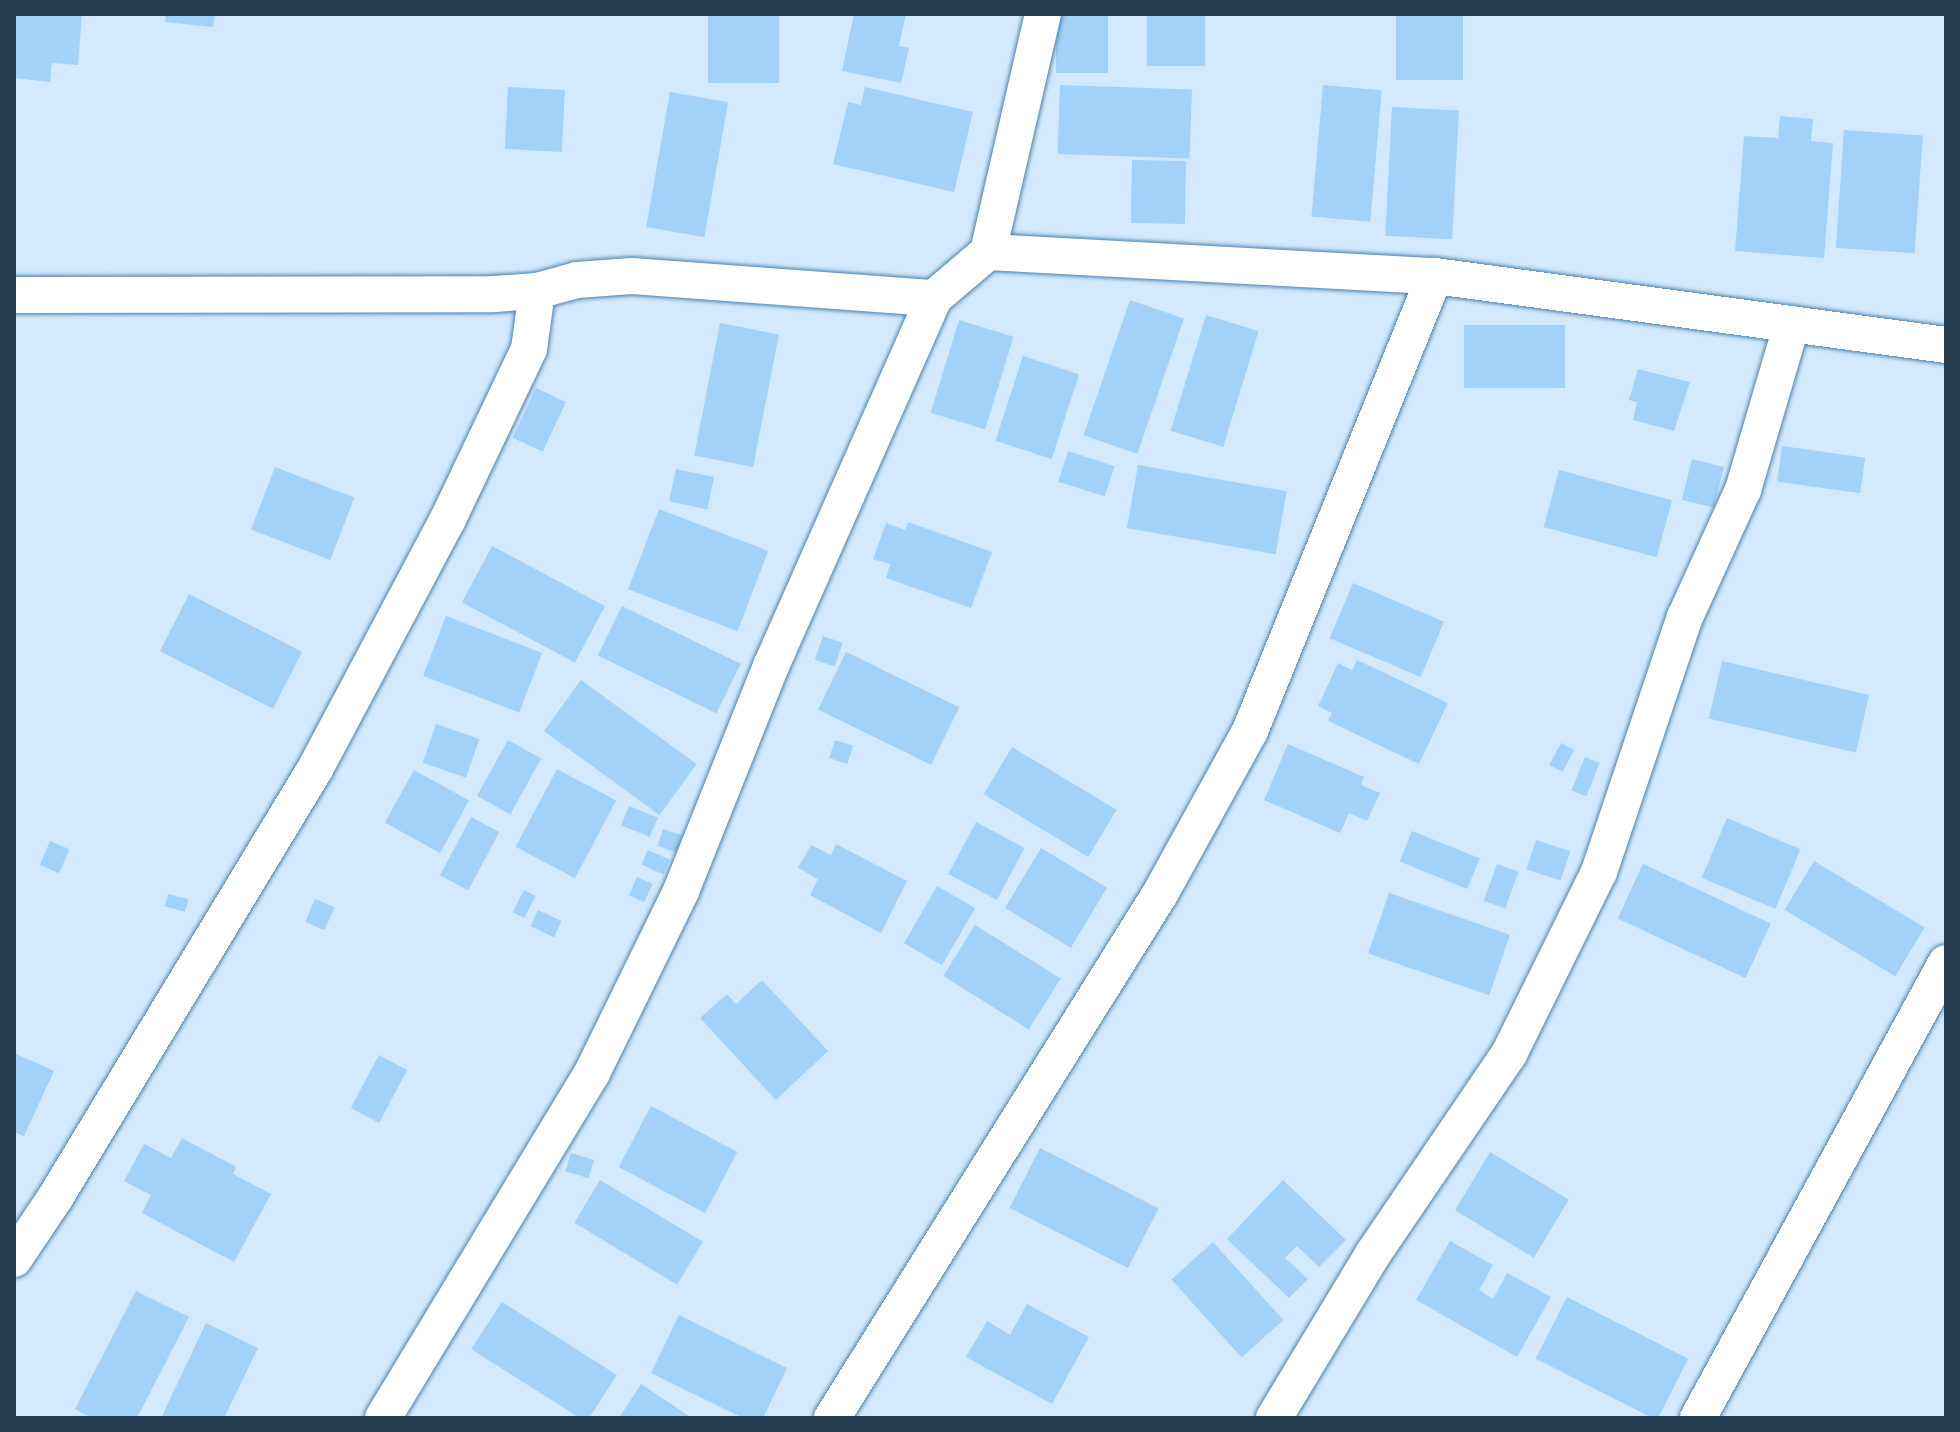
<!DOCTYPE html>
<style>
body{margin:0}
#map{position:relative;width:1960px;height:1432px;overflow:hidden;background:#d3eafe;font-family:"Libre Baskerville",serif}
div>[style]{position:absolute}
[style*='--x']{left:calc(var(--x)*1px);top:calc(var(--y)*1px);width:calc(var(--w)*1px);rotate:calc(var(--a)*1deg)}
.building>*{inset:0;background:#a2d1f9;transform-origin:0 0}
.roads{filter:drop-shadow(0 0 2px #4881af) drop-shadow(0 0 2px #4881af)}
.minor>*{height:36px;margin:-18px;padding:0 18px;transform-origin:18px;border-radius:18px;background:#fff}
span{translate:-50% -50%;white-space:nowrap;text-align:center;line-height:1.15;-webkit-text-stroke:8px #f4f4f4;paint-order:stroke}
.frame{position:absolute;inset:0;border:16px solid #243c50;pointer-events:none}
</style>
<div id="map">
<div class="building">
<i style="clip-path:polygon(14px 14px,82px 14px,78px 65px,52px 63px,50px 82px,14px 78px)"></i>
<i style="clip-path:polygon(166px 14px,215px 14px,213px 27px,165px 22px)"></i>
<i style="left:708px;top:14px;width:71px;height:69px"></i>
<i style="clip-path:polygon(854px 14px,906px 14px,899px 46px,909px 48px,901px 83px,842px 71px)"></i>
<i style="left:1056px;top:14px;width:52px;height:59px"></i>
<i style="left:1147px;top:14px;width:58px;height:52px"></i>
<i style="left:1396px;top:14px;width:67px;height:66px"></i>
<i style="left:1060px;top:85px;width:132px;height:69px;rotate:2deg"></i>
<i style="left:1323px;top:85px;width:59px;height:132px;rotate:5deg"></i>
<i style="left:508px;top:87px;width:57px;height:62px;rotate:3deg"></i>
<i style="clip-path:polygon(865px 87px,973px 112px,954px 192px,833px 164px,848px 102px,861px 105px)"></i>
<i style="left:670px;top:92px;width:59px;height:137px;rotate:10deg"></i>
<i style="left:1392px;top:107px;width:67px;height:129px;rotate:3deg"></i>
<i style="clip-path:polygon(1780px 116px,1813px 119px,1811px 141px,1833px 143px,1824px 258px,1735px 251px,1744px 136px,1778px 138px)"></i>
<i style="left:1844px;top:130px;width:79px;height:118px;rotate:4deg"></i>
<i style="left:1132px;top:160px;width:54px;height:63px;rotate:1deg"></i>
<i style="left:1130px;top:300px;width:57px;height:143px;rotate:19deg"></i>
<i style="left:1206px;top:315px;width:55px;height:121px;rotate:17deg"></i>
<i style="left:959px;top:320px;width:57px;height:97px;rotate:17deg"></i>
<i style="left:720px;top:323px;width:60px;height:135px;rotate:11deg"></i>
<i style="left:1464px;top:325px;width:101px;height:63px"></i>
<i style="left:1023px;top:356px;width:59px;height:89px;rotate:18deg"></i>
<i style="clip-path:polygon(1638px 369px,1690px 382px,1674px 431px,1633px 420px,1637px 402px,1629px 400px)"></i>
<i style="left:536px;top:388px;width:33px;height:55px;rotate:25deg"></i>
<i style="left:1782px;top:446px;width:84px;height:36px;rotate:8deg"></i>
<i style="left:1068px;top:451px;width:49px;height:32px;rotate:18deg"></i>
<i style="left:1692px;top:459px;width:33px;height:42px;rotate:14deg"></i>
<i style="left:1138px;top:465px;width:151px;height:64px;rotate:10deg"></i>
<i style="left:275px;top:467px;width:85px;height:67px;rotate:21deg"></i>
<i style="left:676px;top:469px;width:39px;height:33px;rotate:12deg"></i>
<i style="left:1559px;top:470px;width:117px;height:59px;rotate:15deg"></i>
<i style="left:659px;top:509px;width:117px;height:86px;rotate:21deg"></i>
<i style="clip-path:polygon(908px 522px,992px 552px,971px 608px,886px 578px,890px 564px,873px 559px,886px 523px,905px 530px)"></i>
<i style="left:492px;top:546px;width:128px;height:64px;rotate:28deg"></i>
<i style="left:1353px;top:583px;width:99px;height:60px;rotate:23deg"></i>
<i style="left:189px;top:594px;width:127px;height:64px;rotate:27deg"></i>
<i style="left:622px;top:606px;width:132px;height:55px;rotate:26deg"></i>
<i style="left:446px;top:616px;width:103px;height:64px;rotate:21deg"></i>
<i style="left:823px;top:636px;width:21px;height:25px;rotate:19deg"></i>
<i style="left:846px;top:652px;width:126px;height:64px;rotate:26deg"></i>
<i style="clip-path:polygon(1357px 660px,1448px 703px,1419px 764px,1328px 721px,1332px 713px,1318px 706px,1338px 663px,1352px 670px)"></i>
<i style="left:1722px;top:661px;width:151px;height:59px;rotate:13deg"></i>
<i style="left:581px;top:680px;width:143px;height:63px;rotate:36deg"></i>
<i style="left:436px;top:724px;width:46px;height:41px;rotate:19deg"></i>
<i style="left:508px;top:740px;width:38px;height:64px;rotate:29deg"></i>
<i style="left:835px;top:740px;width:19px;height:19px;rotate:18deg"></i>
<i style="left:1561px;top:743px;width:15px;height:25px;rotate:28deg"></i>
<i style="clip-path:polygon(1288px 744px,1364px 777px,1361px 785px,1380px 793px,1367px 821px,1349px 813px,1340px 833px,1264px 800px)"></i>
<i style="left:1012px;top:747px;width:122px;height:55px;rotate:31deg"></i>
<i style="left:1585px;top:757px;width:16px;height:36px;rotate:22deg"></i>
<i style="left:557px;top:769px;width:67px;height:88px;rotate:28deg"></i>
<i style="left:414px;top:770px;width:63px;height:60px;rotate:29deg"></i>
<i style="left:629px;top:806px;width:31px;height:21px;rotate:22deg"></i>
<i style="left:471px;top:817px;width:32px;height:66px;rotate:28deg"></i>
<i style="left:1727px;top:818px;width:80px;height:65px;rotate:23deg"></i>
<i style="left:976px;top:822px;width:55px;height:59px;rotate:28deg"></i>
<i style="left:663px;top:829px;width:20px;height:18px;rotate:18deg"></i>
<i style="left:1412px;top:831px;width:73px;height:33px;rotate:22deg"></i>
<i style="left:1536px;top:840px;width:36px;height:31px;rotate:18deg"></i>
<i style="left:50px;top:841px;width:21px;height:26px;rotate:23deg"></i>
<i style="clip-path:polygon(836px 844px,907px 881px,881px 933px,810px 895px,818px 879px,798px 868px,811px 845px,831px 855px)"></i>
<i style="left:1041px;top:848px;width:77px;height:70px;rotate:31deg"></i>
<i style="left:648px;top:850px;width:24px;height:16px;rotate:24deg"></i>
<i style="left:1814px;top:861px;width:129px;height:57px;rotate:31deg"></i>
<i style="left:1497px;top:864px;width:23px;height:39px;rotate:20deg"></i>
<i style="left:1643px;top:864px;width:141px;height:60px;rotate:25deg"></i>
<i style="left:637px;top:877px;width:17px;height:20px;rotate:24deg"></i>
<i style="left:937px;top:886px;width:44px;height:66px;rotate:30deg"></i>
<i style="left:524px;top:890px;width:13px;height:25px;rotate:27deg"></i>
<i style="left:1389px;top:893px;width:128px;height:64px;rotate:19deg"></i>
<i style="left:168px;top:894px;width:21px;height:13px;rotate:14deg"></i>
<i style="left:315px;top:899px;width:21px;height:25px;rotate:23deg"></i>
<i style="left:538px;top:910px;width:26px;height:18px;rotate:25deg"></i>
<i style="left:975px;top:925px;width:101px;height:60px;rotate:32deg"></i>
<i style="clip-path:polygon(762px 980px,828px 1051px,776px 1100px,700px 1018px,727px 994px,736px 1004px)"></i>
<i style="clip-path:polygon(14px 1053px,54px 1071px,24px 1136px,14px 1132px)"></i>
<i style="left:379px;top:1055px;width:32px;height:60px;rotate:28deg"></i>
<i style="left:651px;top:1106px;width:98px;height:69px;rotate:28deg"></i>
<i style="clip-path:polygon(182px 1138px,236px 1167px,233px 1174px,271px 1194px,234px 1262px,142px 1213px,151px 1195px,124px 1181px,144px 1144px,171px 1158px)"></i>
<i style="left:1040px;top:1148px;width:133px;height:67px;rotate:27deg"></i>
<i style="left:1490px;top:1152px;width:92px;height:68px;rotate:31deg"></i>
<i style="left:571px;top:1153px;width:24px;height:19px;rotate:17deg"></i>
<i style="left:600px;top:1180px;width:120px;height:50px;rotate:31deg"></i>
<i style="clip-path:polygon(1283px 1180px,1346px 1240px,1319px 1267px,1297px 1246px,1285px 1258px,1308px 1279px,1289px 1298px,1227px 1239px)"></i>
<i style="clip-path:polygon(1450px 1241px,1493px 1265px,1479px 1290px,1493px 1299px,1507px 1273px,1551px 1297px,1517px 1357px,1416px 1300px)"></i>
<i style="left:1213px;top:1242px;width:105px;height:56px;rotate:48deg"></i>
<i style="clip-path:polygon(136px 1291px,189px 1317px,137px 1418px,92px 1418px,75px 1409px)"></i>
<i style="left:1567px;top:1297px;width:136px;height:69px;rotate:27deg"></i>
<i style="clip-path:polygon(502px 1302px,617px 1375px,589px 1418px,580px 1418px,471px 1349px)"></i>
<i style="clip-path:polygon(1027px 1304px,1089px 1337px,1052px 1404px,966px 1357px,987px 1321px,1010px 1335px)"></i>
<i style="clip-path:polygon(679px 1315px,787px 1368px,763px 1418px,743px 1418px,651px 1373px)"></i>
<i style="clip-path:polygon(206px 1323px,258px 1348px,224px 1418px,161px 1418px)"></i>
<i style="clip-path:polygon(641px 1384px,692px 1418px,619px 1418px)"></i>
</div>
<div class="roads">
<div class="minor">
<i style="--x:988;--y:252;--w:244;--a:-77"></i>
<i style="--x:14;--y:295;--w:480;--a:-0.1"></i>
<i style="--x:494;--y:294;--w:43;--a:-4"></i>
<i style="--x:537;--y:291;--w:41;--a:-15.4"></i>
<i style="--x:577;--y:280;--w:55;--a:-4.2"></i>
<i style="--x:632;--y:276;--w:303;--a:4.2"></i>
<i style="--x:934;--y:298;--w:71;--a:-40.4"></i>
<i style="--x:988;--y:252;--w:448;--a:3.1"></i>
<i style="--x:1435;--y:276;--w:516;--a:7.69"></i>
<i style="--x:14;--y:1259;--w:73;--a:-56.1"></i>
<i style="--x:55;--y:1198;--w:502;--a:-58.78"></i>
<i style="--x:315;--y:769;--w:281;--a:-62"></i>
<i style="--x:447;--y:521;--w:191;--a:-64.5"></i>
<i style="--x:529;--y:349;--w:59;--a:-82.1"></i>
<i style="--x:383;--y:1418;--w:403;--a:-58.8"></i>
<i style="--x:592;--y:1073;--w:203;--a:-63.9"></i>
<i style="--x:681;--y:891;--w:242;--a:-68.2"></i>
<i style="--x:771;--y:666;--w:402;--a:-66.1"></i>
<i style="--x:832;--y:1418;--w:618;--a:-57.96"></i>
<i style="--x:1160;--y:894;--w:186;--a:-61.1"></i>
<i style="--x:1250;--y:731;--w:491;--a:-67.9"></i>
<i style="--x:1274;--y:1418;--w:192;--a:-58.9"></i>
<i style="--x:1373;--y:1254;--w:242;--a:-55.8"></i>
<i style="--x:1509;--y:1054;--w:203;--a:-63.7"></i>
<i style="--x:1599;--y:872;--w:269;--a:-71.4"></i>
<i style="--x:1685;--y:617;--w:140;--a:-65.5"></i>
<i style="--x:1743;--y:490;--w:173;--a:-73.6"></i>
<i style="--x:1698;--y:1418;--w:518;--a:-61.41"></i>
</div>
</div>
<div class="frame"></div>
</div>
